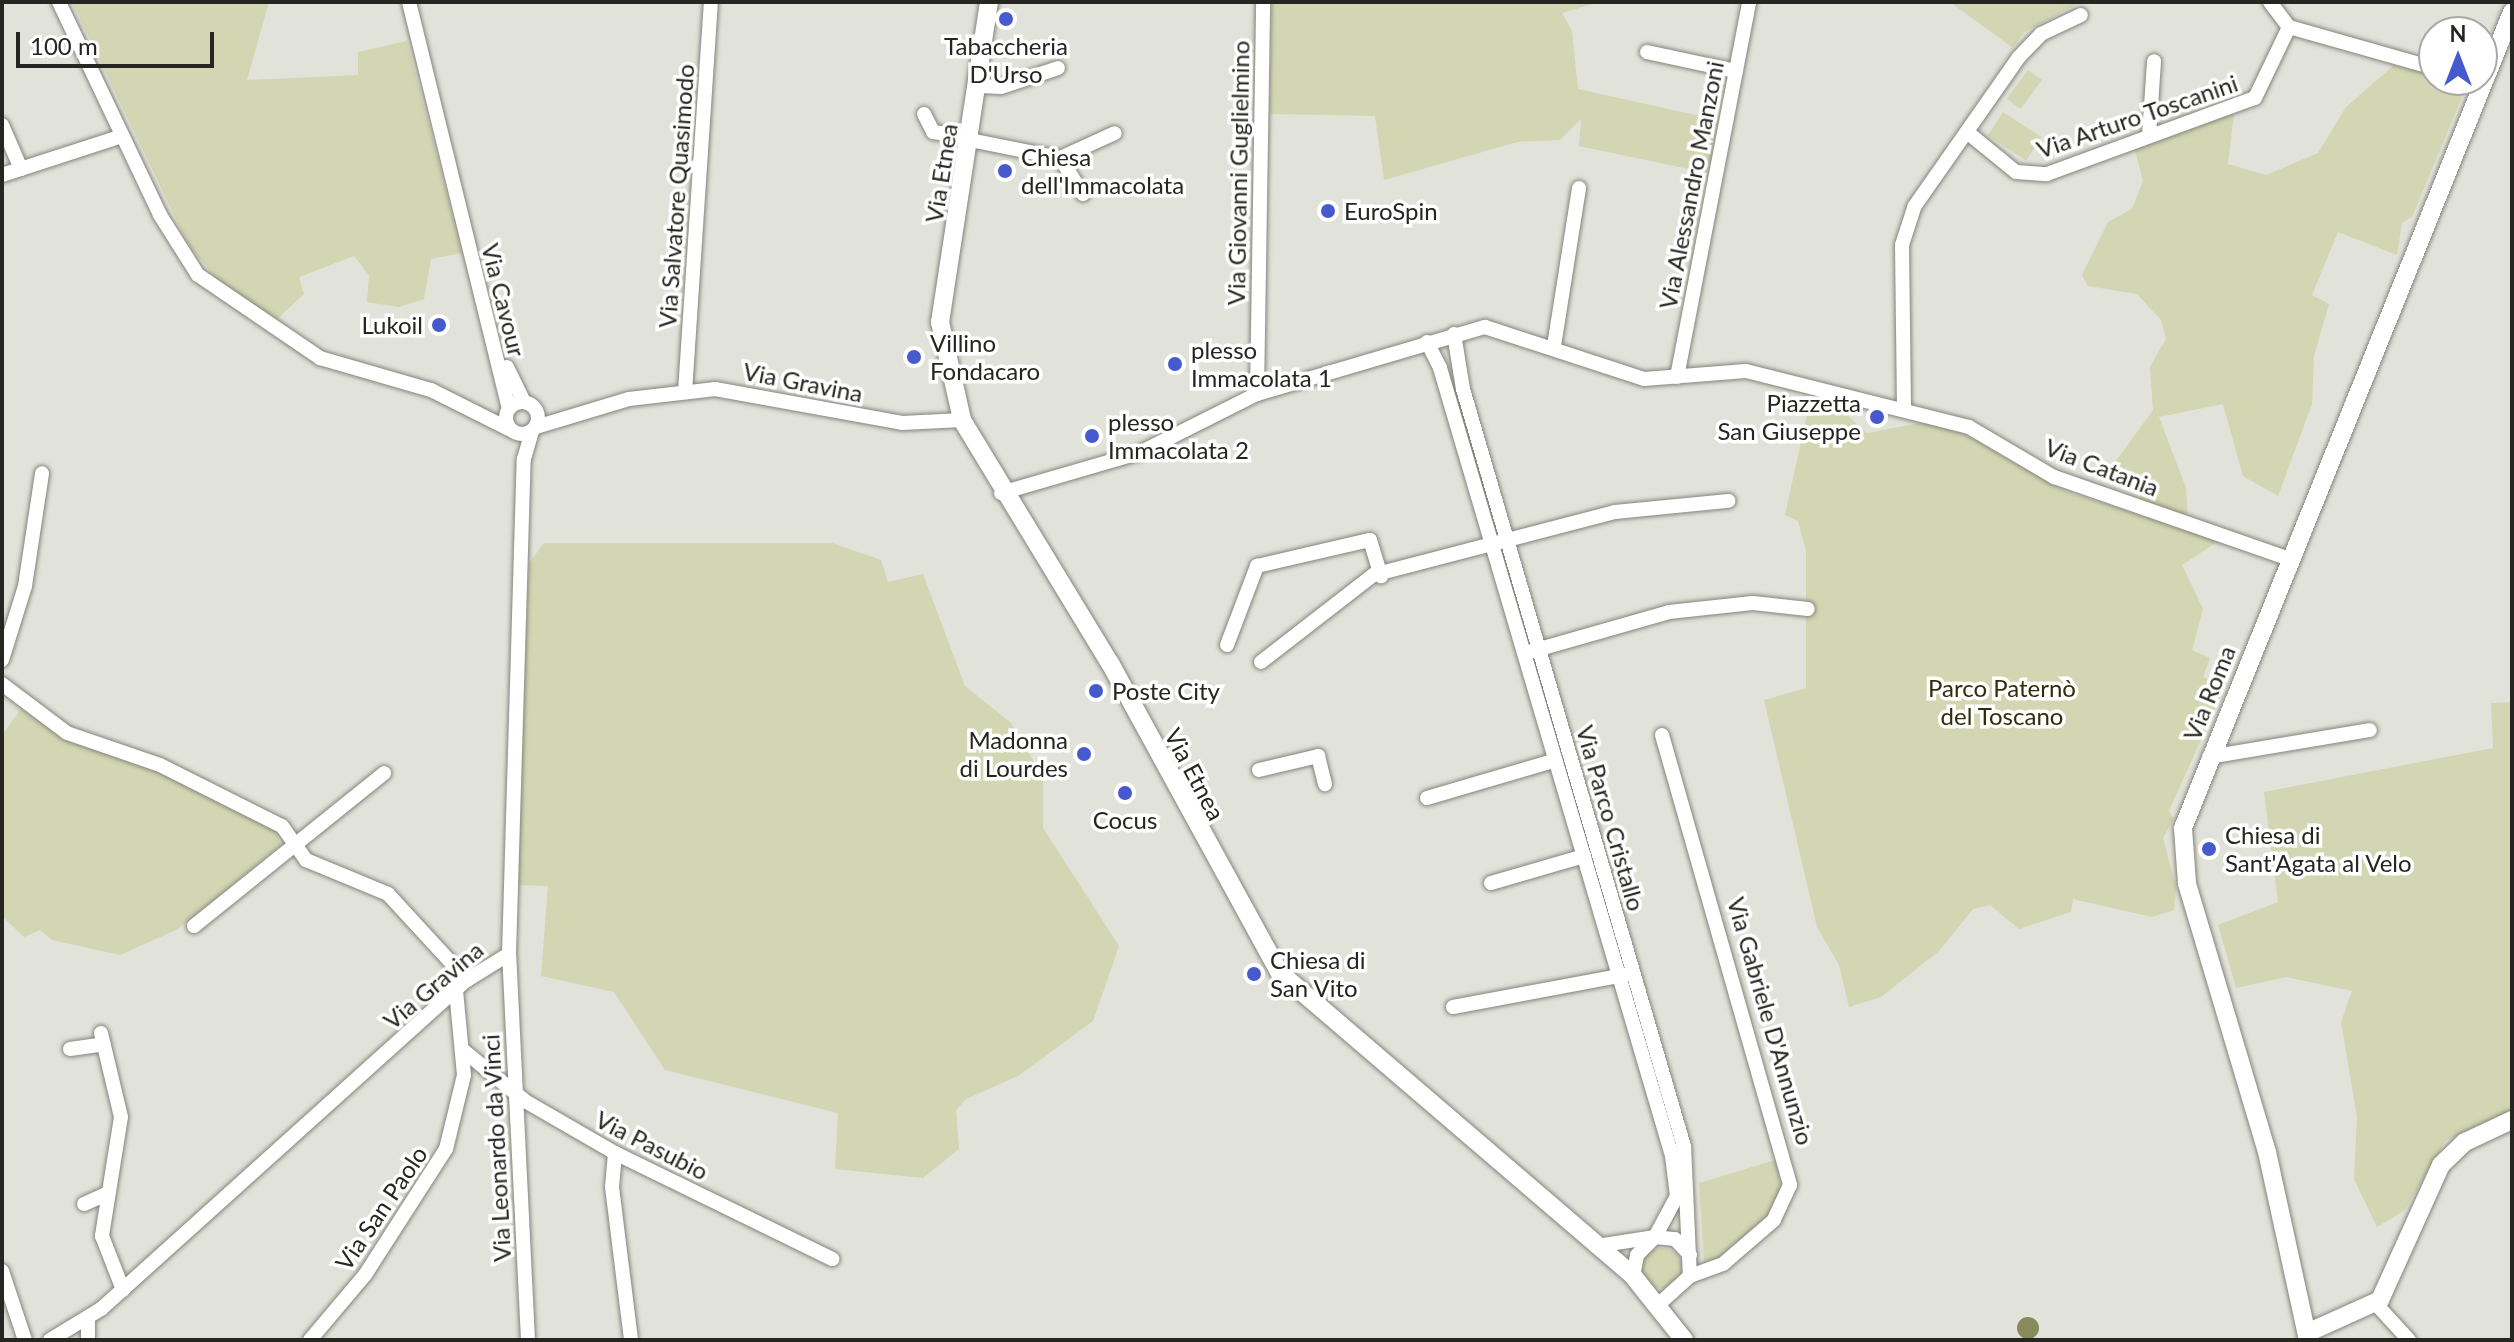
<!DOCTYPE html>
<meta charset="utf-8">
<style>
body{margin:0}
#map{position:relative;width:2514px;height:1342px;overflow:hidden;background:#e1e2d9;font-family:Lato,sans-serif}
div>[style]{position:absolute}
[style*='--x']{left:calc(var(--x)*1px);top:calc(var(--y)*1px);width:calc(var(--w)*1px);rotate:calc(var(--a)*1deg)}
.green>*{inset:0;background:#d2d6b2;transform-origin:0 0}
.round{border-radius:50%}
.water>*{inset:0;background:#868a5d}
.roads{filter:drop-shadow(0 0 2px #83847b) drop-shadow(0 0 2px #83847b)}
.minor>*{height:14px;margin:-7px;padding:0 7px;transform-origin:7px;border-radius:7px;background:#fff}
.minor>.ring{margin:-7px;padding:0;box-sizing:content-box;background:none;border:14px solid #fff;border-radius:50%}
.major>*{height:18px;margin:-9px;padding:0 9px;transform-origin:9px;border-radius:9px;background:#fff}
.dots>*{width:22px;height:22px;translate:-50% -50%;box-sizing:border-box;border:4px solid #fff;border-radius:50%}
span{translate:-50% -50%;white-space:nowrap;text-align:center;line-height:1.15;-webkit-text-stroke:7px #fff;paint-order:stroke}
.poi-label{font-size:24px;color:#252522}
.left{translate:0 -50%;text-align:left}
.right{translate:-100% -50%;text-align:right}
.street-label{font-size:24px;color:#252522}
.park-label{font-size:24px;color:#2d2f09}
.frame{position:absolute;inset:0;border:4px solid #252522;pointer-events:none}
.north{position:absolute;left:2418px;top:16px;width:80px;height:80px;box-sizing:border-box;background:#fff;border:2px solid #a8a8a7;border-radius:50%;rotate:0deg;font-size:22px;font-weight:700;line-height:32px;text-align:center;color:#252522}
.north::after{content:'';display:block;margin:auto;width:28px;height:36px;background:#465ace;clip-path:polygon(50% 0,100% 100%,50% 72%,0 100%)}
.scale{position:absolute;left:16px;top:32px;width:198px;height:36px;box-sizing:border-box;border:4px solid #252522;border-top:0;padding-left:10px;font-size:24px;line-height:28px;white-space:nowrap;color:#252522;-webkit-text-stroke:6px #fff;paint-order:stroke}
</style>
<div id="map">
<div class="green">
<i style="clip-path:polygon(72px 2px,269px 2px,247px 80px,358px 75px,358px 52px,407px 41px,462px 253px,431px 259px,424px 299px,399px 307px,367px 302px,369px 275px,354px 256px,299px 277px,304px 294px,276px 320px,218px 281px,188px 244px)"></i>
<i style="clip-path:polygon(1272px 2px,1599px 2px,1562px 13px,1572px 31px,1578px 89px,1718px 120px,1708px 173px,1579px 146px,1581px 119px,1560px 140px,1517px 142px,1384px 180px,1375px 116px,1270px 114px)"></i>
<i style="clip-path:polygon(1950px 2px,2081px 2px,2024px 32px,2013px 48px)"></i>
<i style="clip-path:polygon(2394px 65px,2467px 85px,2412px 217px,2402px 223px,2397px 255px,2338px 232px,2312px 295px,2329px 304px,2314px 356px,2312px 404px,2278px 496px,2243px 476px,2223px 404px,2159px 417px,2186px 488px,2188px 518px,2138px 500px,2145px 478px,2111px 468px,2153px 410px,2150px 367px,2166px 339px,2161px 320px,2137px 294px,2088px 286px,2082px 275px,2108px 222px,2132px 209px,2143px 181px,2134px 147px,2234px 112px,2228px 164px,2266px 175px,2318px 153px,2346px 107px)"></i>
<i style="left:2028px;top:70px;width:17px;height:36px;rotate:36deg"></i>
<i style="left:2003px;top:112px;width:46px;height:28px;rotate:33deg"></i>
<i style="clip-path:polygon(1810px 401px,1839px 408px,1867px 433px,1925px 422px,1966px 435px,2067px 492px,2220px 540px,2182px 565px,2203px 609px,2192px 650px,2210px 658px,2203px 677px,2225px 686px,2169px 811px,2174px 819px,2163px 838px,2176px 887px,2174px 910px,2152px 917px,2073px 899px,2071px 912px,2019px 929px,1990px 905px,1973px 909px,1939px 951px,1881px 997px,1849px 1007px,1839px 965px,1817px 927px,1764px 700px,1806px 688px,1806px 551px,1798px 521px,1785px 515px)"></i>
<i style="clip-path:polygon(544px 543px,832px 543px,881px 560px,888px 582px,923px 574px,965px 686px,1011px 723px,1043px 777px,1043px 828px,1119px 946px,1093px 1021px,1018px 1076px,966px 1099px,956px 1110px,959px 1149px,923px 1178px,835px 1169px,838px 1113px,665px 1070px,614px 992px,541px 976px,548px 886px,517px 885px,529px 563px)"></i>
<i style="clip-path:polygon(2512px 702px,2512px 1110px,2445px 1141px,2405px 1210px,2377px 1227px,2354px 1179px,2357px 1117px,2341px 1022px,2352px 991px,2286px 977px,2236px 988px,2218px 925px,2278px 902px,2264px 792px,2493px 748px,2491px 703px)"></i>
<i style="clip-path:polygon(21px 709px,64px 738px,124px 756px,272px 824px,281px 845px,178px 929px,120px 955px,52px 940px,40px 930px,24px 937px,2px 916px,2px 735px)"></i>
<i style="clip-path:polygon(1779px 1159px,1780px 1206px,1717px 1262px,1704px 1263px,1699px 1183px)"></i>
<i class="round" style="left:1642px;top:1248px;width:40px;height:40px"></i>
</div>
<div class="water">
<i class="round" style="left:2017px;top:1317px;width:22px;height:22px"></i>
</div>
<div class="roads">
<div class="minor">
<i style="--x:59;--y:2;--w:236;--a:64.6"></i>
<i style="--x:160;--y:215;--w:71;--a:57.7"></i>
<i style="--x:198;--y:275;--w:148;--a:34.2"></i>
<i style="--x:320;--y:358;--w:116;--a:16.1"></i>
<i style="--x:431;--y:390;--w:87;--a:26.6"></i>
<i style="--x:409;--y:2;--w:418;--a:76.2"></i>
<i style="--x:2270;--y:2;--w:31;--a:53"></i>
<i style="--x:2289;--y:27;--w:151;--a:15.8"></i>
<i style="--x:1647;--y:52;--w:91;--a:12.1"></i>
<i style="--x:980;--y:86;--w:21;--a:3"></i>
<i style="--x:1001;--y:87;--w:60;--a:-18.4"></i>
<i style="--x:924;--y:114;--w:20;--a:63"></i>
<i style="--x:933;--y:132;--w:37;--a:8"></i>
<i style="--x:2;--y:125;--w:48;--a:66.6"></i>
<i style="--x:1967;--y:132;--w:63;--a:39.2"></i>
<i style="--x:2016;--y:172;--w:31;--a:4"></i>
<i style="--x:2047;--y:174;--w:221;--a:-20.1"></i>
<i style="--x:2255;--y:98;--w:79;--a:-64.4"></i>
<i style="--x:2149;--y:135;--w:74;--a:-86.1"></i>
<i style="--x:970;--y:140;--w:92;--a:11.3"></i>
<i style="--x:1060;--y:158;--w:60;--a:-24.4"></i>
<i style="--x:1060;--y:158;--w:43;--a:57.4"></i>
<i style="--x:2;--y:175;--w:126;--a:-18"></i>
<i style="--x:1454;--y:334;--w:56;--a:80.7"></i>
<i style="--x:1463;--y:389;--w:789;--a:73.73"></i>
<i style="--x:1684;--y:1146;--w:130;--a:87.4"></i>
<i style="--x:1690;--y:1276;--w:42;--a:137.9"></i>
<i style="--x:1427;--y:342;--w:29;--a:63"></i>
<i style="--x:1440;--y:368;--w:821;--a:73.59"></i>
<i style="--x:1672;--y:1156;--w:40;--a:82.9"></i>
<i style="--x:1677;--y:1196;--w:47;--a:118.2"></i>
<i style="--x:1655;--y:1237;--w:60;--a:171.3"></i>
<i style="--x:1554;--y:346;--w:160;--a:-81"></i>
<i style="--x:507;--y:367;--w:39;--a:64"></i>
<i style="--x:1677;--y:377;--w:382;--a:-79.1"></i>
<i style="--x:685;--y:392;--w:391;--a:-86.2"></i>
<i style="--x:1257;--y:394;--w:392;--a:-89.1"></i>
<i class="ring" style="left:506px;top:402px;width:18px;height:18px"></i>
<i style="--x:1904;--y:409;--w:164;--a:-90.7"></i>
<i style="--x:1902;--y:245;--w:40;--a:-72"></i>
<i style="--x:1914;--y:207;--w:183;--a:-55"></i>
<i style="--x:2019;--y:57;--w:32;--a:-46"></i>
<i style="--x:2041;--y:34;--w:44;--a:-25.4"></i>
<i style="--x:536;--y:427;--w:97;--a:-16.8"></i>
<i style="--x:629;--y:399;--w:87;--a:-6.6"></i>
<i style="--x:715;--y:389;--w:190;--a:10.3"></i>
<i style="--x:902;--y:423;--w:60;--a:-2.9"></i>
<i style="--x:1001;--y:493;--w:144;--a:-16.2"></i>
<i style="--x:1139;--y:453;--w:132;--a:-26.6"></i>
<i style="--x:1257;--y:394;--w:238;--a:-16.4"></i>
<i style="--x:1485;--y:327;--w:167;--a:18.1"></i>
<i style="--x:1644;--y:379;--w:102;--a:-4.5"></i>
<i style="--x:1746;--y:371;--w:230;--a:14.1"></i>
<i style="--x:1969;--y:427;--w:99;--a:30.5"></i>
<i style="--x:2054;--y:477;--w:249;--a:19.2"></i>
<i style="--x:1227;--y:645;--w:85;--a:-69.2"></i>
<i style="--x:1257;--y:566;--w:116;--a:-13"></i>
<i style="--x:1370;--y:540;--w:38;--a:73"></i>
<i style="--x:1529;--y:652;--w:146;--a:-15.9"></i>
<i style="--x:1669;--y:612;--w:84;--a:-6.1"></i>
<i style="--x:1753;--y:603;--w:55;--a:6.2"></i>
<i style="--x:2;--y:660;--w:77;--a:-72.7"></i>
<i style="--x:25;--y:586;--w:114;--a:-81.4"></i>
<i style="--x:1261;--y:662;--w:142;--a:-37.8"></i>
<i style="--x:1373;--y:575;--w:250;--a:-14.6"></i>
<i style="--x:1615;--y:512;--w:114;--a:-5.6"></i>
<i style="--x:2;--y:684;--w:81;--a:37"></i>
<i style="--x:67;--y:733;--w:98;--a:19"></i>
<i style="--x:160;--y:765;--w:136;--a:26.6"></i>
<i style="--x:282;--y:826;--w:42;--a:54.8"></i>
<i style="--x:306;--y:860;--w:89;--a:22.5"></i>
<i style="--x:388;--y:894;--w:117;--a:47.4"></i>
<i style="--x:1662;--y:735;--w:468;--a:74.1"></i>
<i style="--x:1790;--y:1185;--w:38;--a:115"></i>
<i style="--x:1774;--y:1220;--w:67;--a:139.2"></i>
<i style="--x:1723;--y:1264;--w:35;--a:160"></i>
<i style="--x:2209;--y:757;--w:163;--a:-9.5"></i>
<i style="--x:1259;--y:770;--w:61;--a:-13.3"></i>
<i style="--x:1318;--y:756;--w:29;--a:76"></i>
<i style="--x:1427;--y:798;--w:134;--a:-16.4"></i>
<i style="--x:1491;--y:883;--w:97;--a:-16.2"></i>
<i style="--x:194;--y:926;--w:244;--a:-38.8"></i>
<i style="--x:1453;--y:1007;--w:179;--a:-10.6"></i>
<i style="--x:101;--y:1033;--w:86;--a:76.6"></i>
<i style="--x:121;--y:1117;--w:121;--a:99.1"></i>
<i style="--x:102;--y:1236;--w:58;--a:68.7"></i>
<i style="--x:70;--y:1049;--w:34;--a:-8"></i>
<i style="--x:464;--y:1051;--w:79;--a:39.3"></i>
<i style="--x:525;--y:1101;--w:104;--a:30"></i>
<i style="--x:615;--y:1153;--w:242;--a:26"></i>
<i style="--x:615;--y:1153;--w:34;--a:95"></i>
<i style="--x:612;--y:1187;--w:154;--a:82.9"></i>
<i style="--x:84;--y:1204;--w:24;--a:-24"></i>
<i style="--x:2;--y:1271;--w:73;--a:71.6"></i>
<i style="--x:1633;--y:1276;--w:21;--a:-79"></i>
<i style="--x:1637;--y:1255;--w:25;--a:-45"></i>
<i style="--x:1655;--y:1237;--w:20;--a:6"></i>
<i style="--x:1675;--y:1239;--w:22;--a:47"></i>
<i style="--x:2376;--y:1304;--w:49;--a:47.5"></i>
<i style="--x:88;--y:1318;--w:22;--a:90"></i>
<i style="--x:50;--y:1340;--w:60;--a:-31.3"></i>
<i style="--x:101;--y:1309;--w:492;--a:-42"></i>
<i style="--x:467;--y:980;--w:49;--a:-31.8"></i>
<i style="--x:310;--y:1340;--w:85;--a:-49.8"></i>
<i style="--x:365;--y:1275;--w:150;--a:-57.3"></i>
<i style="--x:446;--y:1149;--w:76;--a:-76.3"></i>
<i style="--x:464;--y:1075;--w:84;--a:-95.4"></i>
<i style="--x:528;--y:1340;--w:386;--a:-92.8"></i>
<i style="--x:509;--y:954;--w:495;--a:-88.3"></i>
<i style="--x:524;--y:459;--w:29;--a:-74"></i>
</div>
<div class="major">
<i style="--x:989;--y:2;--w:324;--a:98.7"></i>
<i style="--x:940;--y:322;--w:100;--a:77.3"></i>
<i style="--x:962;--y:420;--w:285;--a:58.7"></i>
<i style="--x:1110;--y:663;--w:354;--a:61.3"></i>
<i style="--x:1280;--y:973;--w:465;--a:40.6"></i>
<i style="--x:1633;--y:1276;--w:82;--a:51.4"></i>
<i style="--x:2307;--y:1333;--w:80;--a:-24.3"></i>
<i style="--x:2380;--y:1300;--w:148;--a:-65.7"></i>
<i style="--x:2441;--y:1165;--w:33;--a:-44"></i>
<i style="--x:2465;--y:1142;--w:52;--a:-25.1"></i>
<i style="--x:2308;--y:1340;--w:192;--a:-102.3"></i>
<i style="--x:2267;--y:1152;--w:281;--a:-106.6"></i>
<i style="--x:2187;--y:883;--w:55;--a:-94.2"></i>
<i style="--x:2183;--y:828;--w:880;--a:-68.04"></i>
</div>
</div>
<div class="dots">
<i style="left:1006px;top:19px;background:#465ace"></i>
<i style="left:1005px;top:171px;background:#465ace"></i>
<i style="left:1328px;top:211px;background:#465ace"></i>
<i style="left:439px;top:325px;background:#465ace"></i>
<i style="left:914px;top:357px;background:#465ace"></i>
<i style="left:1175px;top:364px;background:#465ace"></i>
<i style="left:1877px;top:417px;background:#465ace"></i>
<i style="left:1092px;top:436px;background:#465ace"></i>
<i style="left:1096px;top:691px;background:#465ace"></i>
<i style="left:1084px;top:754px;background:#465ace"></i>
<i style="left:1125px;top:793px;background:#465ace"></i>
<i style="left:2209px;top:849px;background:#465ace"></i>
<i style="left:1254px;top:974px;background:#465ace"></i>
</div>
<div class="poi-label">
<span style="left:1006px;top:60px">Tabaccheria<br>D'Urso</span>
<span class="left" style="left:1021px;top:171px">Chiesa<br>dell'Immacolata</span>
<span class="left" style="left:1344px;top:211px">EuroSpin</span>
<span class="right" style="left:423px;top:325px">Lukoil</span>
<span class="left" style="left:930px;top:357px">Villino<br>Fondacaro</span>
<span class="left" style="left:1191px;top:364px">plesso<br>Immacolata 1</span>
<span class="right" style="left:1861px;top:417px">Piazzetta<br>San Giuseppe</span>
<span class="left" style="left:1108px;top:436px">plesso<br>Immacolata 2</span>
<span class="left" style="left:1112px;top:691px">Poste City</span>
<span class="right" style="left:1068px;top:754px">Madonna<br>di Lourdes</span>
<span style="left:1125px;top:820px">Cocus</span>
<span class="left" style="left:2225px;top:849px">Chiesa di<br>Sant'Agata al Velo</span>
<span class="left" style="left:1270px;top:974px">Chiesa di<br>San Vito</span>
</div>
<div class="street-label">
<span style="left:2137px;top:116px;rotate:-19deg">Via Arturo Toscanini</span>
<span style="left:941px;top:173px;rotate:-81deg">Via Etnea</span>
<span style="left:1238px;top:173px;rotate:-89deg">Via Giovanni Guglielmino</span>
<span style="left:1691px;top:185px;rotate:-79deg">Via Alessandro Manzoni</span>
<span style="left:676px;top:196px;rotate:-86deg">Via Salvatore Quasimodo</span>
<span style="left:504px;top:300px;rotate:76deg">Via Cavour</span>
<span style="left:803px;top:382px;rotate:11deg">Via Gravina</span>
<span style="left:2102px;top:467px;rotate:21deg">Via Catania</span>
<span style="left:2209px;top:693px;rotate:-68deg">Via Roma</span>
<span style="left:1195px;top:774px;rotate:62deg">Via Etnea</span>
<span style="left:1611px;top:818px;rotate:74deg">Via Parco Cristallo</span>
<span style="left:433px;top:985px;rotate:-40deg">Via Gravina</span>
<span style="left:1771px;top:1021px;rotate:74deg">Via Gabriele D'Annunzio</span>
<span style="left:652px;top:1145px;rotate:27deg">Via Pasubio</span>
<span style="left:496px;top:1148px;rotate:-93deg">Via Leonardo da Vinci</span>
<span style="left:381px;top:1208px;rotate:-56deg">Via San Paolo</span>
</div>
<div class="park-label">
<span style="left:2002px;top:702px">Parco Paternò<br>del Toscano</span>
</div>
<div class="frame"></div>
<div class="north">N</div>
<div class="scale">100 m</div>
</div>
